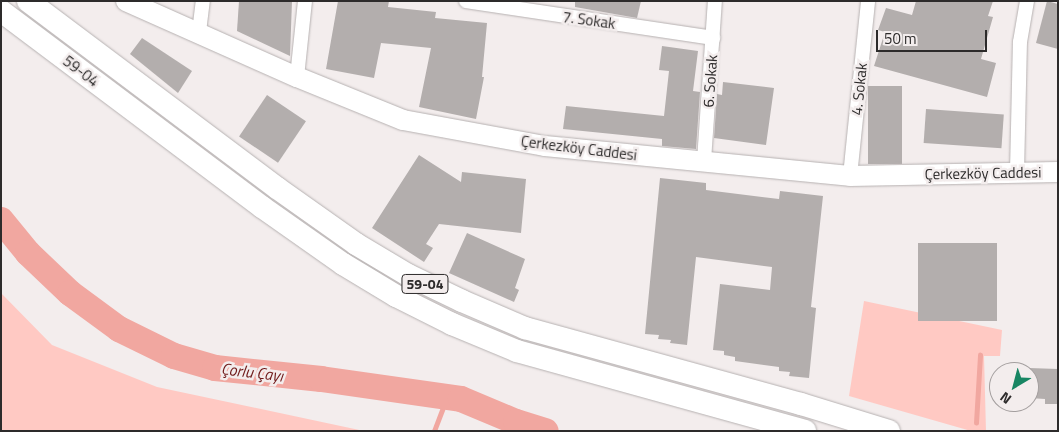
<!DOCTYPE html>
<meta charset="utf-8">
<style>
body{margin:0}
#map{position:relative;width:1059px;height:432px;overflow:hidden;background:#f3eded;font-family:"Titillium Web",sans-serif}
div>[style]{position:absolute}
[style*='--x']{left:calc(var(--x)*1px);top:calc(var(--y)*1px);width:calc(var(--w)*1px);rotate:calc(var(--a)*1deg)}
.green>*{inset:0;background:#ffc9c3}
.stream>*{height:4.5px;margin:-2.25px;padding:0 2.25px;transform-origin:2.25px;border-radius:2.25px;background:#f1a7a0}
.river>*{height:26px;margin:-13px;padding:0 13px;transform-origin:13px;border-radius:13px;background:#f1a7a0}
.building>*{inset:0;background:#b3aead;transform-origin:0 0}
.roads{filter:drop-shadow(0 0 1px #b6b1b1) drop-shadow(0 0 1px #b6b1b1)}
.street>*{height:14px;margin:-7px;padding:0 7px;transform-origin:7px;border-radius:7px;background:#fff}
.secondary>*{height:20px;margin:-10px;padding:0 10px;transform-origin:10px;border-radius:10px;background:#fff}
.primary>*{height:22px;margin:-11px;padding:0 11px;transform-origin:11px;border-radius:11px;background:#fff}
span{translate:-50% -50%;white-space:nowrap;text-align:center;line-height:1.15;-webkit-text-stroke:5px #f3eded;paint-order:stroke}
.shield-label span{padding:1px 4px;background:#f3eded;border:1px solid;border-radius:4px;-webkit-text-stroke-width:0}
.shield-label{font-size:14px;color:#2d2b2b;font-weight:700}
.street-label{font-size:15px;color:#2d2b2b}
.water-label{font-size:16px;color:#6e1818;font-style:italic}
.frame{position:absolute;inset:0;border:2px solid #2d2b2b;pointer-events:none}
.north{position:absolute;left:989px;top:362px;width:50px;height:50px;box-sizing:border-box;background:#f3eded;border:1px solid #a49f9f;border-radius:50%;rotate:217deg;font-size:14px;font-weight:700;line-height:20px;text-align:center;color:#2d2b2b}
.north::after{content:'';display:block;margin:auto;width:18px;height:22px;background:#188663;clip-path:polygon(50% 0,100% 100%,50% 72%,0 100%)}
.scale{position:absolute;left:876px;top:30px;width:111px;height:22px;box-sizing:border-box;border:2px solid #2d2b2b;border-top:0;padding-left:6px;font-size:15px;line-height:18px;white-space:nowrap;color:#2d2b2b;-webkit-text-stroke:4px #f3eded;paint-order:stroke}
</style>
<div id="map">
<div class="green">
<i style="clip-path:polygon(1px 293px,52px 345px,157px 387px,364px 431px,1px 431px)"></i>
<i style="clip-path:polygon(864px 301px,1002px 330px,1000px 356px,984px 356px,986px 431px,971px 431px,849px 396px)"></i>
</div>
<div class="stream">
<i style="--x:976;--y:423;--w:68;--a:-86.6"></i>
<i style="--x:434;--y:431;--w:36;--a:-69"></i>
</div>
<div class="river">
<i style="--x:1;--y:220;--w:43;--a:50.7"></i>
<i style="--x:28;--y:253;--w:58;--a:43.6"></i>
<i style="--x:70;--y:293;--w:61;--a:36.3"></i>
<i style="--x:119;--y:329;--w:61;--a:26.1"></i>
<i style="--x:174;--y:356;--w:43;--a:16.3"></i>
<i style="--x:215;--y:368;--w:107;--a:5.9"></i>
<i style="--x:321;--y:379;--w:141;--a:8.1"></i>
<i style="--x:461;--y:399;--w:60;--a:22.7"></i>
<i style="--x:516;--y:422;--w:31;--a:17"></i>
</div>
<div class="building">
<i style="clip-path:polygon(239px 1px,292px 1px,290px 56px,237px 31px)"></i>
<i style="clip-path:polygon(338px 1px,389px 1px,388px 7px,436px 12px,435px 18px,487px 23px,482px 77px,484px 77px,476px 119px,419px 107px,431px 48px,381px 43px,374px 78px,326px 69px)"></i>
<i style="clip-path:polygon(575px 1px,641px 1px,637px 18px,575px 7px)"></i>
<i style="clip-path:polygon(916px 1px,993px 1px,988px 16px,993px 17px,981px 59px,996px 63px,987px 97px,874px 66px,885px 32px,878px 30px,886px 8px,912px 15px)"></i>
<i style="clip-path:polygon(1047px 1px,1058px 4px,1058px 49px,1036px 43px)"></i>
<i style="clip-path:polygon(142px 38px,192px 71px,178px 93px,130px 54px)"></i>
<i style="clip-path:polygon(662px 46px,698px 51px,693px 91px,700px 92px,696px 149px,662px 146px,662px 139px,563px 129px,566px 106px,664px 116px,669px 71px,659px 70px)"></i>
<i style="clip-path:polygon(723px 82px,774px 88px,766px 145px,714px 138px,717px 94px,722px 95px)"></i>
<i style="left:868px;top:86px;width:34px;height:78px"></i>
<i style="left:267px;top:95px;width:47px;height:50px;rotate:34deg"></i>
<i style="left:926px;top:109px;width:78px;height:34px;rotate:4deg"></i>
<i style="clip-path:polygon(419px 155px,461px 182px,462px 172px,526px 179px,521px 233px,439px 224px,426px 244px,433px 248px,424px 262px,372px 228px)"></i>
<i style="clip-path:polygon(660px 178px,706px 183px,706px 190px,779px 199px,780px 191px,823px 196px,811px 307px,816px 308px,809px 378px,789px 376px,790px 372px,779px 371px,779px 367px,735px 361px,735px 357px,724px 355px,724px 351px,713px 350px,720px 284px,770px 290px,772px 267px,696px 257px,687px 345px,670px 343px,671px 340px,658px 339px,659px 335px,645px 334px)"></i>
<i style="clip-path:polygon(467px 233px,525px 259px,515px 288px,519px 290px,514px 302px,449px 273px)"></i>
<i style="left:918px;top:243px;width:79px;height:78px"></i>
<i style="clip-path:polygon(1029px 368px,1058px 369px,1058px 404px,1045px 404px,1045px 399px,1029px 398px)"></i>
</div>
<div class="roads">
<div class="street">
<i style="--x:466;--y:1;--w:250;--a:8.5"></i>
<i style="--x:199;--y:32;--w:31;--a:-83"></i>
<i style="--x:297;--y:77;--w:76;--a:-84"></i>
<i style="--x:704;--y:161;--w:160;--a:-86.1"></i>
<i style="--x:1017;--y:172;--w:130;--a:-88.7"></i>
<i style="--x:1020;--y:42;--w:42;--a:-80.3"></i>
<i style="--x:850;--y:176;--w:176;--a:-84.1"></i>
</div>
<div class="secondary">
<i style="--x:126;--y:1;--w:187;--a:24"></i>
<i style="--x:297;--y:77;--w:114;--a:22.1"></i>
<i style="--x:403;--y:120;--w:144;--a:10.4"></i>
<i style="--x:545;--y:146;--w:306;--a:5.6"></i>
<i style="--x:850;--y:176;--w:208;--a:-1.1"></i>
</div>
<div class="primary">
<i style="--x:28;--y:1;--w:311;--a:36.9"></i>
<i style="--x:277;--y:188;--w:97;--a:35.3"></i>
<i style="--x:356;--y:244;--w:61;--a:30.8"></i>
<i style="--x:408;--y:275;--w:60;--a:25.7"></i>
<i style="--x:462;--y:301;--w:69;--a:23.2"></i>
<i style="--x:525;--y:328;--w:286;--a:15.4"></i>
<i style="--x:801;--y:404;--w:92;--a:17.1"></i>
<i style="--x:1;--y:11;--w:326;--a:36.9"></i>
<i style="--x:262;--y:207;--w:99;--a:35.1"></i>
<i style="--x:343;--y:264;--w:62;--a:31.1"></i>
<i style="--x:396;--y:296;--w:63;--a:26.6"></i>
<i style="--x:452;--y:324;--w:70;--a:22.6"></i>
<i style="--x:517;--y:351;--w:299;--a:15.5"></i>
</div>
</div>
<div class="shield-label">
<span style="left:425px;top:284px">59-04</span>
</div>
<div class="street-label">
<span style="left:589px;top:20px;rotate:8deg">7. Sokak</span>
<span style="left:81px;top:71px;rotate:37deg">59-04</span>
<span style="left:710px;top:81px;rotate:-86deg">6. Sokak</span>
<span style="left:859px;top:89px;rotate:-84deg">4. Sokak</span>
<span style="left:579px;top:148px;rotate:7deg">Çerkezköy Caddesi</span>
<span style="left:983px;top:173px;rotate:-1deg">Çerkezköy Caddesi</span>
</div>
<div class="water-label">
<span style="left:252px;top:372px;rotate:7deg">Çorlu Çayı</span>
</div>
<div class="frame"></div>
<div class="north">N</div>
<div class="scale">50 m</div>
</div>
